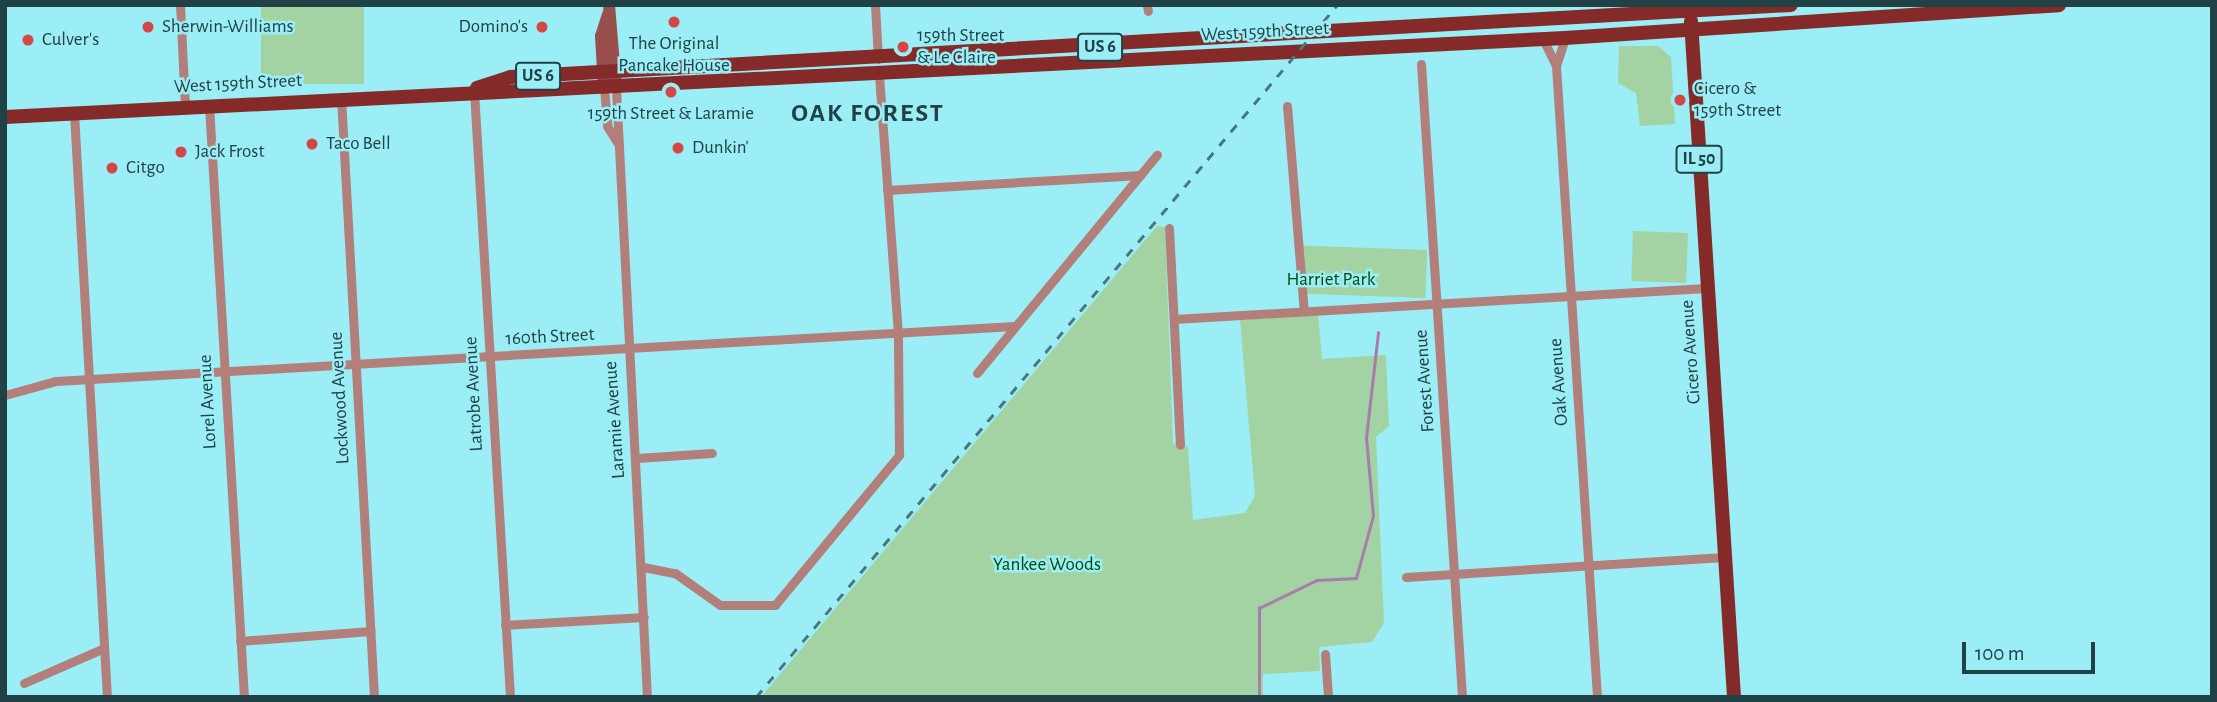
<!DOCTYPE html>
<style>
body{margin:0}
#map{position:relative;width:2217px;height:702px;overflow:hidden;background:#9bedf6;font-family:"Alegreya Sans",sans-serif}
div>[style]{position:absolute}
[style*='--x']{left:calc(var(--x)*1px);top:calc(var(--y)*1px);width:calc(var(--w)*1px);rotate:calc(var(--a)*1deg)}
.green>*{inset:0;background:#a3d3a2;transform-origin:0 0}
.stream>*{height:2.5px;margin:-1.25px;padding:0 1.25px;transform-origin:1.25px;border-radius:1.25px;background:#a87cab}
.street>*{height:9px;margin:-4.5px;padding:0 4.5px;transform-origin:4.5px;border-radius:4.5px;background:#b37f7a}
.secondary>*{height:12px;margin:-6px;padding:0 6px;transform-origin:6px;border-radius:6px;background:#99504c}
.primary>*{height:14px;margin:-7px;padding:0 7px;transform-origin:7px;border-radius:7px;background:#842b2a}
.rail>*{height:2.5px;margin-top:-1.25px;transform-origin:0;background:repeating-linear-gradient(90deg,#47787e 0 9px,transparent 0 18px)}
.dots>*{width:19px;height:19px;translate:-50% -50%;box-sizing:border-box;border:4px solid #9bedf6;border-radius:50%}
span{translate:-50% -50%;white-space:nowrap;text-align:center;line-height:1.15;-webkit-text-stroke:5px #9bedf6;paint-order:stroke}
.shield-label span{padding:2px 5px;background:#9bedf6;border:2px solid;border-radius:5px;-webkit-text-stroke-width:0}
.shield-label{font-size:18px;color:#204246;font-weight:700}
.poi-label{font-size:19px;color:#204246}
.left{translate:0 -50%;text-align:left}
.right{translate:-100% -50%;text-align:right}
.street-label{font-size:19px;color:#204246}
.park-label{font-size:19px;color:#004a0a}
.district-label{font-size:26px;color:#204246;font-weight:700;letter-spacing:2px}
.frame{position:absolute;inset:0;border:7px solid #204246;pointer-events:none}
.scale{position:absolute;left:1962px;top:642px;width:133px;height:32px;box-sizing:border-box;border:4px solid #204246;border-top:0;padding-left:9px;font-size:21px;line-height:24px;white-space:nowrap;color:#204246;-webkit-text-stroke:5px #9bedf6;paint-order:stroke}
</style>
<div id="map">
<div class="green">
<i style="left:261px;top:5px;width:103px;height:79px"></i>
<i style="clip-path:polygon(1619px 46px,1658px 46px,1671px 57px,1675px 124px,1640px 126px,1636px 93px,1618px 83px)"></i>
<i style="clip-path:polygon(1157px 226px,1165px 227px,1173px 443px,1188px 447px,1193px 520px,1245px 513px,1255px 496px,1240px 320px,1318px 315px,1322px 359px,1386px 355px,1389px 426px,1376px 437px,1384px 623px,1372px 642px,1319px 647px,1320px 671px,1263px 674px,1263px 697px,761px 697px)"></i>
<i style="left:1688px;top:233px;width:50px;height:55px;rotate:92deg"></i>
<i style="left:1427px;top:250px;width:48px;height:126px;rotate:92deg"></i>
</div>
<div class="stream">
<i style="--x:1259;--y:697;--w:89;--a:-90"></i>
<i style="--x:1259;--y:608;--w:64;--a:-25.8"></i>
<i style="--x:1317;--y:580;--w:39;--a:-3"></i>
<i style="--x:1356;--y:578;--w:64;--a:-74.7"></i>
<i style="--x:1373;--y:516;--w:78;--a:-95.1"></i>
<i style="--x:1366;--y:438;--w:106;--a:-83.5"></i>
</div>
<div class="street">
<i style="--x:180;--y:5;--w:102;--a:87.2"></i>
<i style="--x:875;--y:5;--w:54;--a:86.8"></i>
<i style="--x:1147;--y:5;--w:6;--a:81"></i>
<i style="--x:1565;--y:38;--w:29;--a:108"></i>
<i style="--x:1556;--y:66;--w:632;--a:86.28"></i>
<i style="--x:1543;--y:39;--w:30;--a:64"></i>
<i style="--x:1421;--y:64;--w:634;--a:86.29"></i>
<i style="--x:604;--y:88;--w:38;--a:85"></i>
<i style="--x:607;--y:126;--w:19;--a:58"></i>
<i style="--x:616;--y:88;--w:610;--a:87.09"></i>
<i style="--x:474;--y:91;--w:607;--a:86.6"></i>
<i style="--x:341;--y:97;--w:601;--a:86.85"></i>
<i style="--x:209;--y:105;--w:593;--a:86.62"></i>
<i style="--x:1287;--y:106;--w:206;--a:85.3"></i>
<i style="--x:74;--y:113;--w:585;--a:86.77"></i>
<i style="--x:887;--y:190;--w:254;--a:-3.4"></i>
<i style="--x:1169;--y:228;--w:217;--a:87.1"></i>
<i style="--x:1174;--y:319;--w:533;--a:-3.33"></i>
<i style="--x:977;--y:373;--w:283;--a:-50.5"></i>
<i style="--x:5;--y:395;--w:53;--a:-15.4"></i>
<i style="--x:56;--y:381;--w:960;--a:-3.29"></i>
<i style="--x:637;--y:458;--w:75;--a:-3.8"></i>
<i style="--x:643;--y:567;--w:33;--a:11"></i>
<i style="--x:675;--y:573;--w:55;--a:35.4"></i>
<i style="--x:720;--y:605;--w:55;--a:0"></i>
<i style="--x:775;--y:605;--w:195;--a:-50.4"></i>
<i style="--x:899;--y:455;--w:121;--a:-90.5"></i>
<i style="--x:898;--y:334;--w:261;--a:-94.2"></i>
<i style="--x:1406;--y:577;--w:319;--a:-3.6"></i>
<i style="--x:505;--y:625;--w:139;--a:-3.3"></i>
<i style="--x:240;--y:641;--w:131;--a:-4.4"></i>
<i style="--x:1325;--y:654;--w:43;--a:86"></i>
<i style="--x:24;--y:683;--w:87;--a:-23.6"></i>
</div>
<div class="secondary">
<i style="--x:609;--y:5;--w:83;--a:85.2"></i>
<i style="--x:604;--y:88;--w:52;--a:-93.3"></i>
<i style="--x:601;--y:36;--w:23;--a:-72"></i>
</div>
<div class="primary">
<i style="--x:1691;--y:21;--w:677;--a:86.36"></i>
<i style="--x:477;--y:88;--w:35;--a:-18"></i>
<i style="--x:510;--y:77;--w:1283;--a:-3.22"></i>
<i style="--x:5;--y:117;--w:1562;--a:-2.9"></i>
<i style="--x:1565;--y:38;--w:495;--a:-3.8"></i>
</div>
<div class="rail">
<i style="--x:756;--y:697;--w:904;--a:-49.98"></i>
</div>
<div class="dots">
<i style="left:674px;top:22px;background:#d54646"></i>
<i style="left:148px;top:27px;background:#d54646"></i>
<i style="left:542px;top:27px;background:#d54646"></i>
<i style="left:28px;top:40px;background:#d54646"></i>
<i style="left:903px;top:47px;background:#d54646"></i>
<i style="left:671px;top:92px;background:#d54646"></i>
<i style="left:1680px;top:100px;background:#d54646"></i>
<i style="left:312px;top:144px;background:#d54646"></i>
<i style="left:678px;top:148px;background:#d54646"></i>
<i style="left:181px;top:152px;background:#d54646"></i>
<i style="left:112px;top:168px;background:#d54646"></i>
</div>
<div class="shield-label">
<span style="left:1100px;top:47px">US 6</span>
<span style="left:538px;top:76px">US 6</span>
<span style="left:1699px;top:159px">IL 50</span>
</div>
<div class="poi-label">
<span class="left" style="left:162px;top:27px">Sherwin-Williams</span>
<span class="right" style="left:528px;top:27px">Domino's</span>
<span class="left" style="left:917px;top:47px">159th Street<br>&amp; Le Claire</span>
<span class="left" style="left:42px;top:40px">Culver's</span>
<span style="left:674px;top:55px">The Original<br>Pancake House</span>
<span class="left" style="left:1694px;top:100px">Cicero &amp;<br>159th Street</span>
<span style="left:671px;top:114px">159th Street &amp; Laramie</span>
<span class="left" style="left:326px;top:144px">Taco Bell</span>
<span class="left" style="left:692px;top:148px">Dunkin'</span>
<span class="left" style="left:195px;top:152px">Jack Frost</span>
<span class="left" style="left:126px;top:168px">Citgo</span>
</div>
<div class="street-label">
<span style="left:1265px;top:32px;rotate:-3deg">West 159th Street</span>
<span style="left:238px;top:84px;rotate:-3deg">West 159th Street</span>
<span style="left:550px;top:337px;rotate:-3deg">160th Street</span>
<span style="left:1691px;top:352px;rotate:-94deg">Cicero Avenue</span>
<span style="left:1425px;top:381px;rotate:-94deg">Forest Avenue</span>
<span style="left:1559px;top:382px;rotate:-94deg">Oak Avenue</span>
<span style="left:474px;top:394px;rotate:-93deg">Latrobe Avenue</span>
<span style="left:340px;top:398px;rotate:-93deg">Lockwood Avenue</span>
<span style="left:208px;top:402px;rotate:-93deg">Lorel Avenue</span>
<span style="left:615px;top:420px;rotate:-94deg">Laramie Avenue</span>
</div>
<div class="park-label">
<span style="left:1331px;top:280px">Harriet Park</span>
<span style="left:1047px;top:565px">Yankee Woods</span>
</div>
<div class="district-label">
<span style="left:868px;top:114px">OAK FOREST</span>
</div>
<div class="frame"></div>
<div class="scale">100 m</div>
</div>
